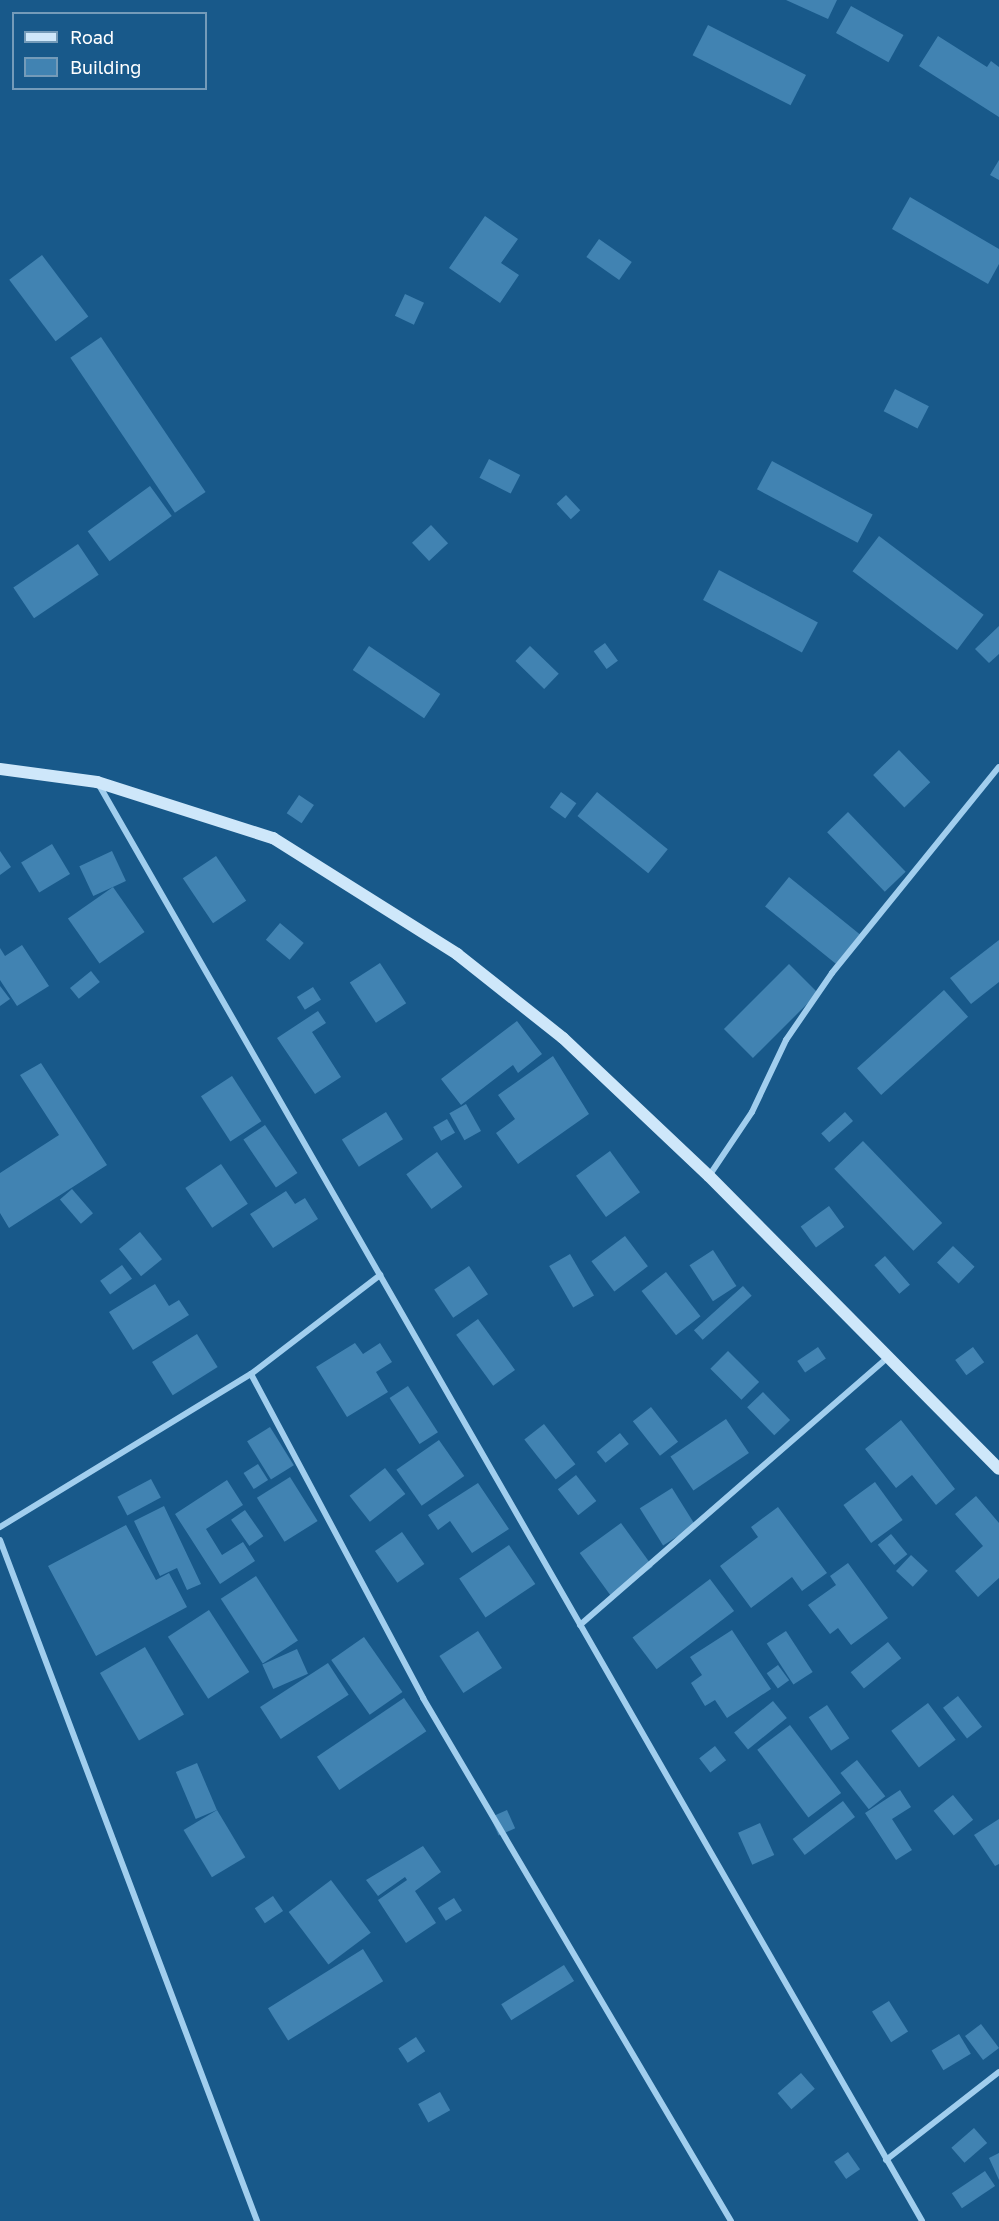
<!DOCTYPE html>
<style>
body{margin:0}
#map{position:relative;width:999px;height:2221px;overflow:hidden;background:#18598a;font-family:"Golos Text",sans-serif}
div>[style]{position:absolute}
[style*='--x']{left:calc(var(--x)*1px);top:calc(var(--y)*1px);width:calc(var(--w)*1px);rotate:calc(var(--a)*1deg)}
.building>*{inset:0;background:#4183b2;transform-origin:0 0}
.street>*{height:6px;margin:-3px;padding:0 3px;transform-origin:3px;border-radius:3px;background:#a1ceee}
.secondary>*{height:12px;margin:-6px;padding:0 6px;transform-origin:6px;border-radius:6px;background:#cee7fa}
span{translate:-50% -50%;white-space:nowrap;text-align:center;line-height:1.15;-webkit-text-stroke:4.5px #18598a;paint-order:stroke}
.legend{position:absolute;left:12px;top:12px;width:195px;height:78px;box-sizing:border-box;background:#18598a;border:2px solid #749bb9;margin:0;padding:8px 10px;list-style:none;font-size:18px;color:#fff}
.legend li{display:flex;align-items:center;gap:12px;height:30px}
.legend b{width:30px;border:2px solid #749bb9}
</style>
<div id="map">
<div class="building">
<i style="clip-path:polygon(786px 0,837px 0,828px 19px)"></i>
<i style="left:851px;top:6px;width:60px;height:31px;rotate:29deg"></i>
<i style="left:708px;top:25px;width:110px;height:34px;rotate:27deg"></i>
<i style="clip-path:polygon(938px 36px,987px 67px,991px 61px,999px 67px,999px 117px,919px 66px)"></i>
<i style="clip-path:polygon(999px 160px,999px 180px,990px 175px)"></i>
<i style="clip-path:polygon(910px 197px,999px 249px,999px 264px,988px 284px,892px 229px)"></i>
<i style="clip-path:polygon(485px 216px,518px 239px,501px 263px,519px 275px,500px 303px,449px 268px)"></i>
<i style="left:599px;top:239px;width:40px;height:22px;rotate:35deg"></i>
<i style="left:42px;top:255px;width:77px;height:41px;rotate:53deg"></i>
<i style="left:405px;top:294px;width:21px;height:24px;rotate:25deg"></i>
<i style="left:101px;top:337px;width:187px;height:37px;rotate:56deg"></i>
<i style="left:895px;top:389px;width:38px;height:25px;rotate:27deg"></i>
<i style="left:489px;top:459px;width:35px;height:21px;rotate:27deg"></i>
<i style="left:772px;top:461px;width:114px;height:32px;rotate:28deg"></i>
<i style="left:150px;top:486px;width:37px;height:77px;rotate:54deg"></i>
<i style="left:566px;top:495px;width:21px;height:13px;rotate:47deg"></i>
<i style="left:431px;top:525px;width:25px;height:26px;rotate:47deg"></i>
<i style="left:879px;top:536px;width:131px;height:44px;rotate:37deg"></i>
<i style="left:78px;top:544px;width:37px;height:78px;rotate:56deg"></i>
<i style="left:719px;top:570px;width:112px;height:34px;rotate:28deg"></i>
<i style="clip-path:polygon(999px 626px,999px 654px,989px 663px,975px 649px)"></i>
<i style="left:605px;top:643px;width:22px;height:14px;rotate:54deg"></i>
<i style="left:369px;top:646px;width:86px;height:29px;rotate:34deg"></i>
<i style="left:530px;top:646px;width:40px;height:21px;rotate:44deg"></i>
<i style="left:899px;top:750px;width:45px;height:36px;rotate:46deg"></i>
<i style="left:561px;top:792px;width:19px;height:19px;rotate:36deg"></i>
<i style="left:597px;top:792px;width:91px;height:31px;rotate:39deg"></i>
<i style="left:299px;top:795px;width:18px;height:22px;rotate:34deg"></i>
<i style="left:848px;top:812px;width:83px;height:29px;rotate:46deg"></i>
<i style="left:52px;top:844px;width:35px;height:36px;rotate:59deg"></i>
<i style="clip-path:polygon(0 851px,11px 867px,0 875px)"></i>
<i style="left:112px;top:851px;width:33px;height:36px;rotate:65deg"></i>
<i style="left:216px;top:856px;width:54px;height:40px;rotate:56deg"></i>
<i style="left:789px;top:877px;width:91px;height:38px;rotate:39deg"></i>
<i style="left:113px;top:887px;width:55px;height:55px;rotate:55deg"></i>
<i style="left:280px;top:923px;width:31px;height:22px;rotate:40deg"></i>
<i style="clip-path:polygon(999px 940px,999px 982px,971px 1004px,950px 978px)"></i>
<i style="clip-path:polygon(22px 945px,49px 986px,17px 1006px,0 980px,0 948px,5px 956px)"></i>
<i style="left:380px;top:963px;width:48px;height:36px;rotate:57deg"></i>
<i style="left:789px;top:964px;width:41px;height:92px;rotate:45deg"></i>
<i style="left:91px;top:971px;width:14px;height:27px;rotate:51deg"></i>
<i style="clip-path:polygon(0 986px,10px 999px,0 1006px)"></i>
<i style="left:313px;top:987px;width:15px;height:19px;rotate:58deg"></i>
<i style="left:944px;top:990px;width:36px;height:117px;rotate:48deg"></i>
<i style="clip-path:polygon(318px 1011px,326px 1023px,312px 1032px,341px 1077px,315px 1094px,277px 1038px)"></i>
<i style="clip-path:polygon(517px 1021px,542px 1054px,518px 1073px,513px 1065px,461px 1105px,441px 1079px)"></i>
<i style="clip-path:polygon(553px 1056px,589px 1114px,518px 1164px,496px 1133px,515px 1119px,498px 1095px)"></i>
<i style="clip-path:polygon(41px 1063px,107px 1165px,9px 1228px,0 1213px,0 1173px,59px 1135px,20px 1075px)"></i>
<i style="left:232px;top:1076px;width:54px;height:37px;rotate:57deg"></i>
<i style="left:466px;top:1104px;width:31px;height:19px;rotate:61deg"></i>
<i style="left:386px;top:1112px;width:32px;height:52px;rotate:58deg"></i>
<i style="left:845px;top:1112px;width:12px;height:32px;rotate:48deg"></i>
<i style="left:447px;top:1119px;width:16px;height:16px;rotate:60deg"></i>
<i style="left:265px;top:1125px;width:58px;height:26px;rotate:56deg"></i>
<i style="left:863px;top:1141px;width:114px;height:40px;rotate:46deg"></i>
<i style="left:610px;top:1151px;width:51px;height:42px;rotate:54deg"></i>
<i style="left:437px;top:1152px;width:43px;height:38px;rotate:54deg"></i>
<i style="left:221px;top:1164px;width:48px;height:43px;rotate:56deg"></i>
<i style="left:72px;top:1189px;width:32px;height:16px;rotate:49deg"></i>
<i style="clip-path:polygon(286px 1191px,295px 1204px,305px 1198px,318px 1219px,273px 1248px,250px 1214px)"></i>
<i style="left:829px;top:1206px;width:26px;height:35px;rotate:54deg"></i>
<i style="left:140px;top:1232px;width:35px;height:27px;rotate:51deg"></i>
<i style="left:625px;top:1236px;width:38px;height:42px;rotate:53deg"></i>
<i style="left:953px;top:1246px;width:30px;height:23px;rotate:44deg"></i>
<i style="left:713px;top:1250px;width:43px;height:28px;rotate:57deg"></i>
<i style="left:570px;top:1254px;width:48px;height:24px;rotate:60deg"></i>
<i style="left:885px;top:1256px;width:38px;height:14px;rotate:49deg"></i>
<i style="left:122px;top:1265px;width:17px;height:27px;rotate:54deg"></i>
<i style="left:469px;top:1266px;width:34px;height:42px;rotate:56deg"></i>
<i style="left:666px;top:1272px;width:56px;height:31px;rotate:52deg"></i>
<i style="clip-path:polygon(155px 1284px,169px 1306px,179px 1300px,189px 1315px,133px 1350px,109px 1312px)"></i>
<i style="left:743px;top:1286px;width:13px;height:66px;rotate:48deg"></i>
<i style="left:478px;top:1319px;width:63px;height:27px;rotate:54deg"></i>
<i style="left:197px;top:1334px;width:39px;height:53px;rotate:58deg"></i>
<i style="clip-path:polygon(355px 1343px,363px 1354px,380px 1343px,392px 1362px,376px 1372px,388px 1392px,347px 1417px,316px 1367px)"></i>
<i style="left:818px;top:1347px;width:14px;height:25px;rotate:56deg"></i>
<i style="left:973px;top:1347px;width:19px;height:22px;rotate:54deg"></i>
<i style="left:728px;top:1351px;width:44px;height:25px;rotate:45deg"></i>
<i style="left:408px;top:1386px;width:55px;height:22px;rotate:57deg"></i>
<i style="left:763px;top:1392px;width:39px;height:22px;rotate:46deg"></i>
<i style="left:651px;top:1407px;width:44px;height:23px;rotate:52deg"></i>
<i style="left:726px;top:1419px;width:41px;height:67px;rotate:56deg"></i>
<i style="clip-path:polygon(901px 1420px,955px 1489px,936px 1505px,912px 1475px,896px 1488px,865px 1449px)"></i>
<i style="left:544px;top:1424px;width:51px;height:25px;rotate:52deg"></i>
<i style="left:270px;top:1427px;width:45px;height:27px;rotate:58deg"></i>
<i style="left:620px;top:1433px;width:14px;height:30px;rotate:51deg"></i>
<i style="left:439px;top:1440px;width:44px;height:52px;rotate:55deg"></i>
<i style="left:258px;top:1464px;width:19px;height:17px;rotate:58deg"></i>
<i style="left:385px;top:1468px;width:33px;height:45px;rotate:52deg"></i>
<i style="left:576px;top:1475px;width:33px;height:23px;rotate:52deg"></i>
<i style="left:290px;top:1477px;width:52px;height:39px;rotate:58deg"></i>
<i style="left:151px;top:1479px;width:21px;height:38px;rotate:62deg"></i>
<i style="clip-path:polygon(227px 1480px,243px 1505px,206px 1529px,222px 1555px,243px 1542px,255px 1561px,220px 1584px,175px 1514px)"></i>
<i style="left:875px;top:1482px;width:47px;height:39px;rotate:54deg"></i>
<i style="clip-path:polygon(478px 1483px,509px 1529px,472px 1553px,450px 1521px,438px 1530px,428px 1515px)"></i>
<i style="left:672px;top:1488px;width:44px;height:38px;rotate:58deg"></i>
<i style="clip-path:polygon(976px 1496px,999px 1523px,999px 1578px,978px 1597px,955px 1571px,983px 1546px,955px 1514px)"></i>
<i style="clip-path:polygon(164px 1506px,201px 1584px,187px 1590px,177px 1568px,160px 1576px,134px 1521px)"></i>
<i style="clip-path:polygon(778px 1507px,827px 1573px,802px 1591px,792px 1577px,751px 1608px,720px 1566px,758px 1537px,751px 1527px)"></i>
<i style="left:245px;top:1510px;width:32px;height:17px;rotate:55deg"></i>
<i style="left:621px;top:1523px;width:54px;height:51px;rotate:54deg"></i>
<i style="clip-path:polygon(126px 1525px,156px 1580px,169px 1573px,187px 1607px,96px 1656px,48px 1566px)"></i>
<i style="left:402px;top:1532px;width:39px;height:33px;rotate:55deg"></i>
<i style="left:891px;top:1534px;width:26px;height:17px;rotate:51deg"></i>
<i style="left:509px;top:1545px;width:47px;height:60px;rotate:56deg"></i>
<i style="left:911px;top:1555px;width:23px;height:22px;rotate:43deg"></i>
<i style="clip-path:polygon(848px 1563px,888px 1618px,851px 1645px,838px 1628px,830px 1634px,808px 1605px,836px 1585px,830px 1576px)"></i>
<i style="left:256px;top:1576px;width:77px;height:42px;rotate:57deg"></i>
<i style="left:710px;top:1579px;width:40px;height:97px;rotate:53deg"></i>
<i style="left:209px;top:1610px;width:74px;height:49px;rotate:57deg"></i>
<i style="clip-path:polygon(732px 1630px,771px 1689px,727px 1718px,715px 1700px,705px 1706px,691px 1683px,702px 1675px,690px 1657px)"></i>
<i style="left:478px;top:1631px;width:44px;height:46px;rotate:57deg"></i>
<i style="left:786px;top:1631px;width:49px;height:23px;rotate:57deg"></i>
<i style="left:364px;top:1637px;width:67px;height:40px;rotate:55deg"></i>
<i style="left:888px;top:1642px;width:21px;height:48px;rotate:51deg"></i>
<i style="left:145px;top:1647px;width:78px;height:52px;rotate:60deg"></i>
<i style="left:297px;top:1649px;width:27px;height:38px;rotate:66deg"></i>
<i style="left:328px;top:1663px;width:38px;height:81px;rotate:57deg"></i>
<i style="left:778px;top:1665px;width:19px;height:14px;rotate:54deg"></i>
<i style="left:958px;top:1696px;width:39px;height:19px;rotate:52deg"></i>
<i style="left:404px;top:1698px;width:40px;height:105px;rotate:56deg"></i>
<i style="left:773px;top:1701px;width:22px;height:50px;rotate:51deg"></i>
<i style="left:928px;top:1703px;width:46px;height:46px;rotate:53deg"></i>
<i style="left:827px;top:1705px;width:40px;height:22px;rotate:56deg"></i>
<i style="left:790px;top:1725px;width:85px;height:41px;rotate:53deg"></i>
<i style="left:715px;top:1746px;width:18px;height:20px;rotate:52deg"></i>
<i style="left:857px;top:1760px;width:46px;height:21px;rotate:52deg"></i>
<i style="left:197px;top:1763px;width:51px;height:23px;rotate:67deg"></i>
<i style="clip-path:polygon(900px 1790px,911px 1807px,892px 1819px,912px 1850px,896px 1860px,865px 1813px)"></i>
<i style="left:953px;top:1795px;width:32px;height:25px;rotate:51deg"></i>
<i style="left:843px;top:1801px;width:20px;height:63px;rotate:53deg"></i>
<i style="left:217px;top:1810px;width:55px;height:39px;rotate:59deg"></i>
<i style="left:507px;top:1810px;width:20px;height:18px;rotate:66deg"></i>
<i style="clip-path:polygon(999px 1819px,999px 1864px,995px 1866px,974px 1835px)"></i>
<i style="left:760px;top:1823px;width:35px;height:24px;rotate:66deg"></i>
<i style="clip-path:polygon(423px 1846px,441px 1872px,415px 1891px,436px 1923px,406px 1943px,378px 1900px,407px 1880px,405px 1877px,378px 1896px,366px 1880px)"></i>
<i style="left:331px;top:1880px;width:66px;height:53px;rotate:53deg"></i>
<i style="left:273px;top:1896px;width:18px;height:22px;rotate:56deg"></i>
<i style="left:454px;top:1898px;width:15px;height:19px;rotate:58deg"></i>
<i style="left:363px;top:1949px;width:38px;height:112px;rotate:58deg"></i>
<i style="left:564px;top:1965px;width:19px;height:74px;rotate:58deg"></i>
<i style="left:889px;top:2001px;width:36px;height:20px;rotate:58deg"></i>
<i style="left:981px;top:2024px;width:30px;height:20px;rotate:53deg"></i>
<i style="left:959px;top:2034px;width:23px;height:32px;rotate:59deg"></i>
<i style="left:416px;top:2037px;width:17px;height:21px;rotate:57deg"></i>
<i style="left:801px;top:2073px;width:21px;height:31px;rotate:49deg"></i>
<i style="left:440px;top:2092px;width:21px;height:25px;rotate:61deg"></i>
<i style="left:974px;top:2128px;width:20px;height:30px;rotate:49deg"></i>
<i style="left:848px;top:2152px;width:21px;height:17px;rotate:55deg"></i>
<i style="clip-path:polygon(999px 2153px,999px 2180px,989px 2158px)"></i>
<i style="left:985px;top:2171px;width:18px;height:40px;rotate:56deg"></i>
</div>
<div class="street">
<i style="--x:99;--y:785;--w:1655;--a:60.18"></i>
<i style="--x:709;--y:1176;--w:77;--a:-56.1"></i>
<i style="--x:752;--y:1112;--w:80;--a:-64.7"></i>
<i style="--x:786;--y:1040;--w:81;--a:-55.5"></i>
<i style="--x:832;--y:973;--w:265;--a:-51"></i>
<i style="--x:251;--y:1374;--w:367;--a:62"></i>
<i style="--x:423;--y:1698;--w:607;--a:59.51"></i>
<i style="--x:0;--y:1527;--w:294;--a:-31.4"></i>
<i style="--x:251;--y:1374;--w:163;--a:-37.5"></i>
<i style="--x:0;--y:1540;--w:728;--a:69.32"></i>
<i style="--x:580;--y:1625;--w:405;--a:-41"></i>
<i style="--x:886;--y:2160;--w:143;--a:-37.9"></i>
</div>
<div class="secondary">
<i style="--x:0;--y:769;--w:98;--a:7.6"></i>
<i style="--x:97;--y:782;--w:185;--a:17.7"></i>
<i style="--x:273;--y:838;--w:218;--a:32.2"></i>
<i style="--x:457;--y:954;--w:135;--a:38.4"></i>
<i style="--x:563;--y:1038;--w:201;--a:43.4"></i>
<i style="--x:709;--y:1176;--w:412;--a:45.3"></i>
</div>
<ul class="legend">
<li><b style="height:8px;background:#cee7fa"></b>Road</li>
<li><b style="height:16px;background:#4183b2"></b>Building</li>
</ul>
</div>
